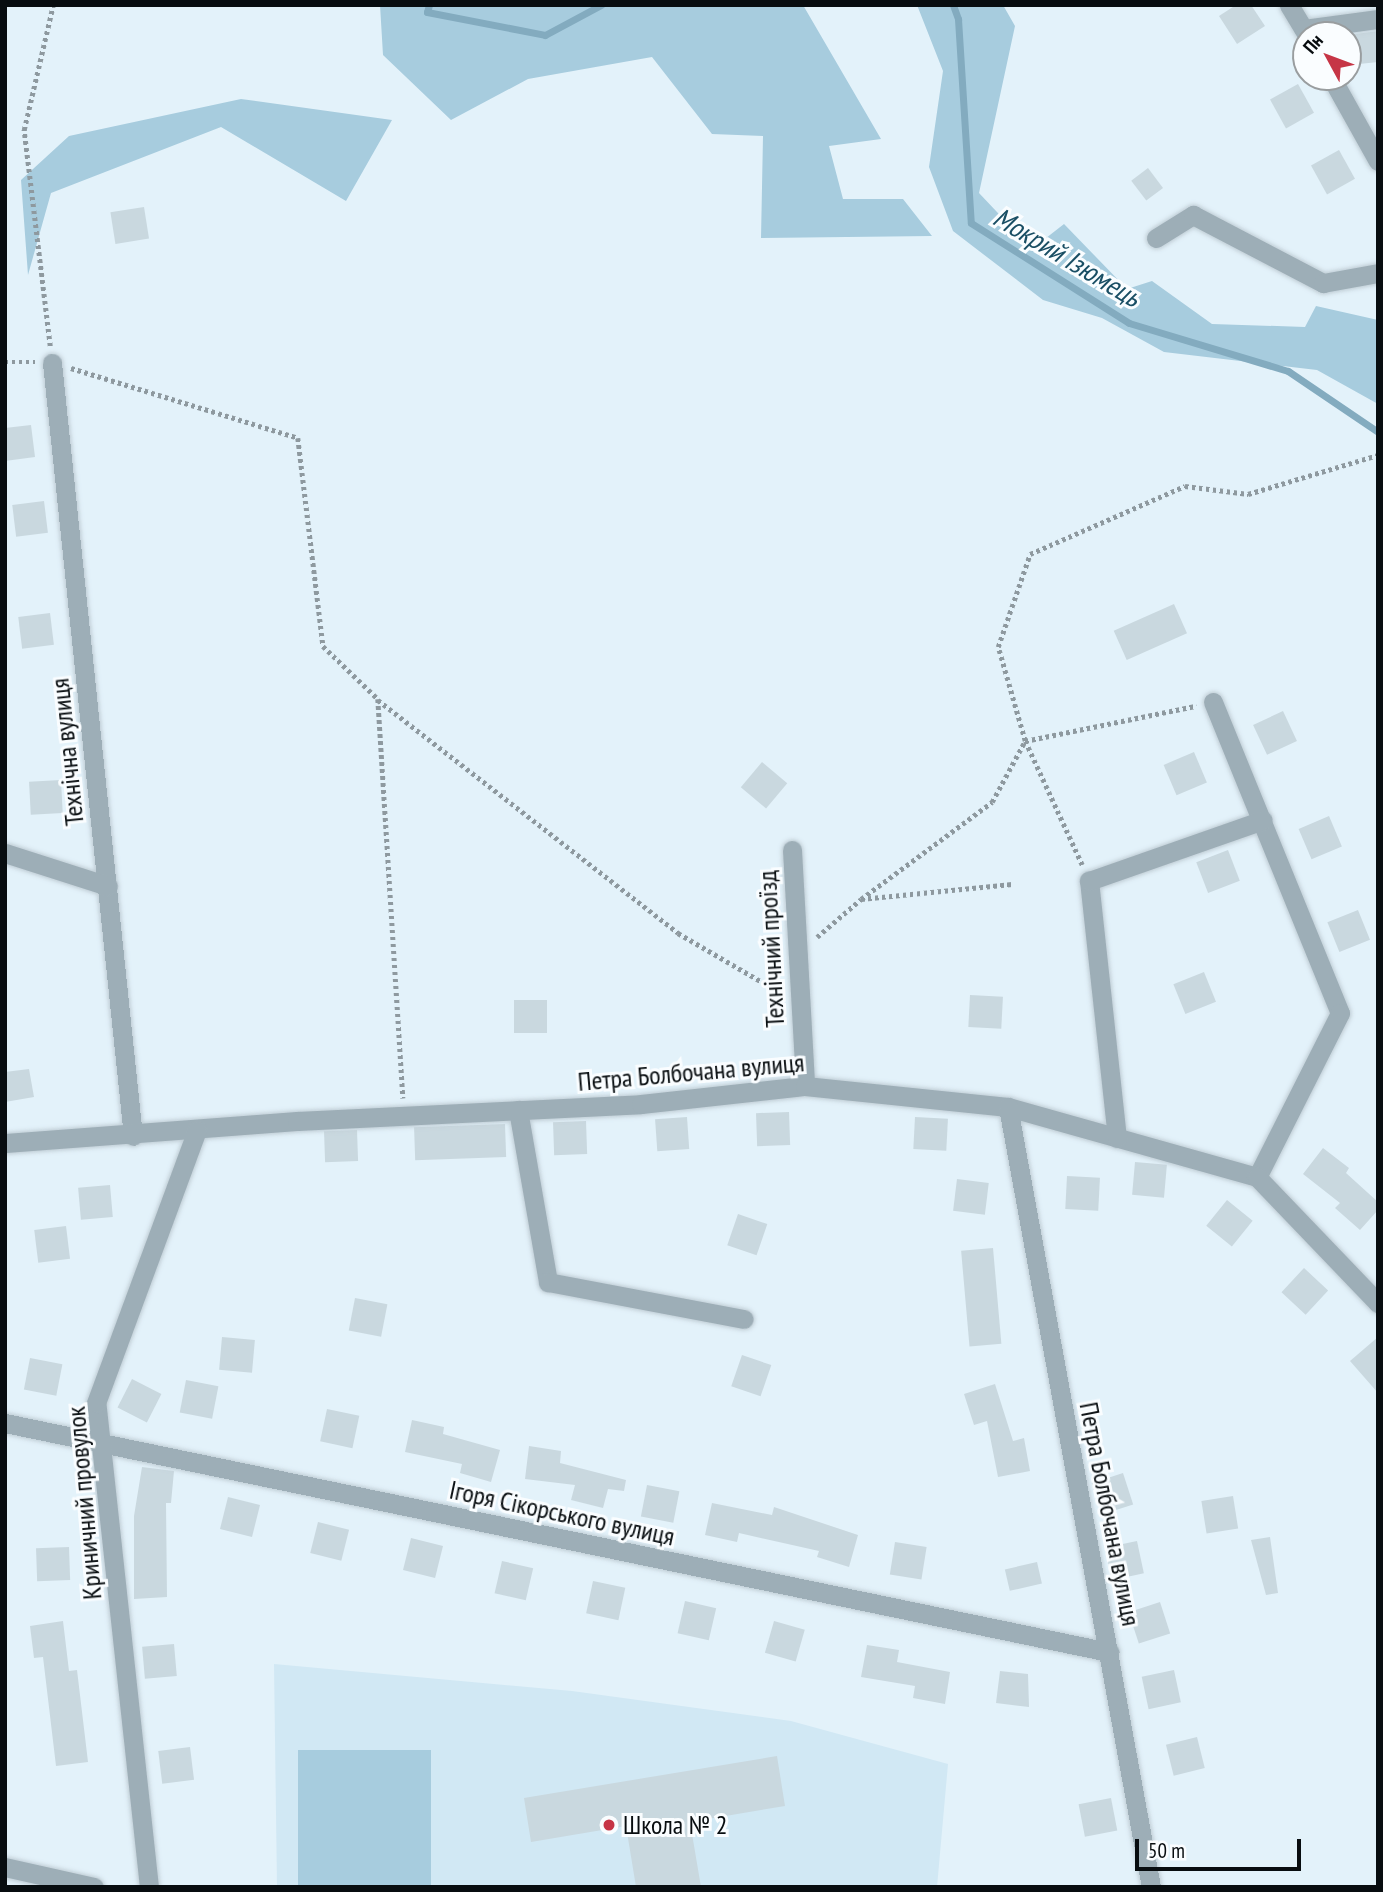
<!DOCTYPE html>
<meta charset="utf-8">
<style>
body{margin:0}
#map{position:relative;width:1383px;height:1892px;overflow:hidden;background:#e3f2fa;font-family:"PT Sans Narrow",sans-serif}
div>[style]{position:absolute}
[style*='--x']{left:calc(var(--x)*1px);top:calc(var(--y)*1px);width:calc(var(--w)*1px);rotate:calc(var(--a)*1deg)}
.built>*{inset:0;background:#d1e8f4}
.green>*{inset:0;background:#a7ccde;transform-origin:0 0}
.stream>*{height:7px;margin:-3.5px;padding:0 3.5px;transform-origin:3.5px;border-radius:3.5px;background:#83abbf}
.building>*{inset:0;background:#c9d8df;transform-origin:0 0}
.path>*{height:4.5px;margin-top:-2.25px;transform-origin:0;background:repeating-linear-gradient(90deg,#8e999f 0 3.5px,transparent 0 7px)}
.roads{filter:drop-shadow(0 0 2px #c0cdd5) drop-shadow(0 0 2px #c0cdd5)}
.minor>*{height:19px;margin:-9.5px;padding:0 9.5px;transform-origin:9.5px;border-radius:9.5px;background:#9daeb7}
.dots>*{width:19px;height:19px;translate:-50% -50%;box-sizing:border-box;border:4px solid #fafdff;border-radius:50%}
span{translate:-50% -50%;white-space:nowrap;text-align:center;line-height:1.15;-webkit-text-stroke:6px #fafdff;paint-order:stroke}
.street-label{font-size:26px;color:#080d10}
.poi-label{font-size:26px;color:#080d10}
.left{translate:0 -50%;text-align:left}
.water-label{font-size:28px;color:#194e64;font-style:italic}
.frame{position:absolute;inset:0;border:7px solid #080d10;pointer-events:none}
.north{position:absolute;left:1292px;top:21px;width:70px;height:70px;box-sizing:border-box;background:#fafdff;border:2px solid #999d9f;border-radius:50%;rotate:311deg;font-size:19px;font-weight:700;line-height:28px;text-align:center;color:#080d10}
.north::after{content:'';display:block;margin:auto;width:24px;height:32px;background:#c63546;clip-path:polygon(50% 0,100% 100%,50% 72%,0 100%)}
.scale{position:absolute;left:1135px;top:1839px;width:166px;height:32px;box-sizing:border-box;border:4px solid #080d10;border-top:0;padding-left:9px;font-size:21px;line-height:24px;white-space:nowrap;color:#080d10;-webkit-text-stroke:5px #fafdff;paint-order:stroke}
</style>
<div id="map">
<div class="built">
<i style="clip-path:polygon(274px 1664px,572px 1691px,791px 1721px,948px 1764px,937px 1887px,277px 1887px)"></i>
</div>
<div class="green">
<i style="clip-path:polygon(380px 5px,803px 5px,881px 139px,829px 146px,843px 199px,903px 199px,932px 236px,761px 238px,763px 136px,712px 134px,652px 57px,528px 79px,451px 120px,383px 55px)"></i>
<i style="clip-path:polygon(917px 5px,1003px 5px,1015px 26px,979px 193px,1032px 249px,1064px 224px,1127px 289px,1152px 281px,1212px 324px,1305px 327px,1316px 306px,1378px 320px,1378px 404px,1317px 370px,1164px 352px,1102px 318px,1043px 300px,953px 231px,929px 167px,943px 71px)"></i>
<i style="clip-path:polygon(241px 99px,392px 120px,346px 201px,221px 127px,51px 193px,28px 275px,21px 180px,69px 136px)"></i>
<i style="left:431px;top:1750px;width:137px;height:133px;rotate:90deg"></i>
</div>
<div class="stream">
<i style="--x:429;--y:5;--w:7;--a:106"></i>
<i style="--x:427;--y:12;--w:120;--a:11"></i>
<i style="--x:545;--y:35;--w:64;--a:-28.2"></i>
<i style="--x:953;--y:5;--w:15;--a:70"></i>
<i style="--x:958;--y:19;--w:204;--a:86.4"></i>
<i style="--x:971;--y:223;--w:187;--a:32.3"></i>
<i style="--x:1129;--y:323;--w:166;--a:16.8"></i>
<i style="--x:1288;--y:371;--w:109;--a:34.1"></i>
</div>
<div class="building">
<i style="clip-path:polygon(1236px 5px,1251px 5px,1265px 26px,1237px 44px,1219px 16px)"></i>
<i style="clip-path:polygon(1378px 31px,1378px 62px,1350px 65px,1348px 35px)"></i>
<i style="left:1298px;top:84px;width:33px;height:32px;rotate:61deg"></i>
<i style="left:1339px;top:150px;width:33px;height:32px;rotate:61deg"></i>
<i style="left:1148px;top:168px;width:25px;height:21px;rotate:53deg"></i>
<i style="left:144px;top:207px;width:32px;height:34px;rotate:81deg"></i>
<i style="clip-path:polygon(31px 425px,35px 457px,5px 461px,5px 428px)"></i>
<i style="left:44px;top:501px;width:32px;height:32px;rotate:83deg"></i>
<i style="left:1174px;top:604px;width:32px;height:66px;rotate:66deg"></i>
<i style="left:50px;top:613px;width:32px;height:32px;rotate:83deg"></i>
<i style="left:1283px;top:711px;width:33px;height:33px;rotate:65deg"></i>
<i style="left:1194px;top:752px;width:33px;height:33px;rotate:67deg"></i>
<i style="left:762px;top:762px;width:33px;height:33px;rotate:40deg"></i>
<i style="left:61px;top:780px;width:33px;height:32px;rotate:87deg"></i>
<i style="left:1329px;top:816px;width:33px;height:33px;rotate:67deg"></i>
<i style="left:1228px;top:850px;width:33px;height:34px;rotate:69deg"></i>
<i style="left:1358px;top:910px;width:32px;height:33px;rotate:68deg"></i>
<i style="left:1204px;top:972px;width:32px;height:33px;rotate:68deg"></i>
<i style="left:970px;top:995px;width:33px;height:32px;rotate:3deg"></i>
<i style="left:514px;top:1000px;width:33px;height:33px"></i>
<i style="clip-path:polygon(29px 1069px,34px 1097px,5px 1102px,5px 1072px)"></i>
<i style="left:789px;top:1112px;width:33px;height:33px;rotate:88deg"></i>
<i style="left:687px;top:1117px;width:32px;height:32px;rotate:86deg"></i>
<i style="left:915px;top:1117px;width:33px;height:32px;rotate:3deg"></i>
<i style="left:586px;top:1121px;width:33px;height:33px;rotate:88deg"></i>
<i style="left:505px;top:1124px;width:33px;height:91px;rotate:88deg"></i>
<i style="left:357px;top:1130px;width:31px;height:33px;rotate:88deg"></i>
<i style="clip-path:polygon(1323px 1148px,1349px 1168px,1346px 1173px,1378px 1202px,1378px 1210px,1360px 1230px,1335px 1208px,1340px 1203px,1303px 1174px)"></i>
<i style="left:1135px;top:1162px;width:32px;height:33px;rotate:5deg"></i>
<i style="left:1067px;top:1176px;width:33px;height:33px;rotate:3deg"></i>
<i style="left:957px;top:1179px;width:32px;height:32px;rotate:7deg"></i>
<i style="left:110px;top:1185px;width:32px;height:32px;rotate:85deg"></i>
<i style="left:1227px;top:1200px;width:33px;height:33px;rotate:39deg"></i>
<i style="left:738px;top:1214px;width:31px;height:33px;rotate:19deg"></i>
<i style="left:66px;top:1226px;width:33px;height:32px;rotate:83deg"></i>
<i style="left:993px;top:1248px;width:96px;height:32px;rotate:85deg"></i>
<i style="left:1304px;top:1268px;width:33px;height:33px;rotate:43deg"></i>
<i style="left:355px;top:1298px;width:33px;height:33px;rotate:11deg"></i>
<i style="left:222px;top:1337px;width:33px;height:33px;rotate:5deg"></i>
<i style="clip-path:polygon(1378px 1337px,1378px 1393px,1350px 1361px)"></i>
<i style="left:742px;top:1355px;width:31px;height:33px;rotate:19deg"></i>
<i style="left:30px;top:1358px;width:33px;height:32px;rotate:11deg"></i>
<i style="left:132px;top:1379px;width:33px;height:32px;rotate:27deg"></i>
<i style="left:186px;top:1380px;width:33px;height:33px;rotate:11deg"></i>
<i style="clip-path:polygon(995px 1384px,1013px 1441px,1024px 1438px,1030px 1471px,998px 1477px,987px 1421px,974px 1425px,964px 1394px)"></i>
<i style="left:327px;top:1409px;width:33px;height:33px;rotate:12deg"></i>
<i style="clip-path:polygon(412px 1420px,444px 1427px,443px 1434px,500px 1450px,491px 1482px,460px 1473px,462px 1464px,405px 1452px)"></i>
<i style="clip-path:polygon(529px 1446px,561px 1451px,560px 1463px,626px 1480px,624px 1491px,608px 1489px,603px 1508px,571px 1500px,575px 1485px,525px 1479px)"></i>
<i style="clip-path:polygon(142px 1467px,174px 1471px,171px 1503px,166px 1503px,167px 1597px,134px 1599px,134px 1516px)"></i>
<i style="left:1123px;top:1473px;width:33px;height:33px;rotate:72deg"></i>
<i style="left:647px;top:1485px;width:33px;height:32px;rotate:11deg"></i>
<i style="left:1233px;top:1496px;width:33px;height:32px;rotate:81deg"></i>
<i style="left:228px;top:1497px;width:33px;height:33px;rotate:14deg"></i>
<i style="clip-path:polygon(712px 1503px,772px 1515px,774px 1507px,858px 1535px,849px 1567px,817px 1557px,819px 1551px,739px 1533px,737px 1542px,705px 1535px)"></i>
<i style="left:318px;top:1522px;width:32px;height:32px;rotate:14deg"></i>
<i style="clip-path:polygon(1270px 1537px,1278px 1593px,1266px 1595px,1251px 1540px)"></i>
<i style="left:411px;top:1538px;width:33px;height:33px;rotate:14deg"></i>
<i style="left:1137px;top:1541px;width:33px;height:33px;rotate:78deg"></i>
<i style="left:895px;top:1542px;width:32px;height:33px;rotate:9deg"></i>
<i style="left:69px;top:1547px;width:33px;height:33px;rotate:88deg"></i>
<i style="left:502px;top:1561px;width:32px;height:33px;rotate:13deg"></i>
<i style="left:1037px;top:1562px;width:22px;height:33px;rotate:77deg"></i>
<i style="left:593px;top:1581px;width:33px;height:33px;rotate:12deg"></i>
<i style="left:685px;top:1601px;width:32px;height:33px;rotate:13deg"></i>
<i style="left:1160px;top:1602px;width:33px;height:33px;rotate:72deg"></i>
<i style="clip-path:polygon(63px 1621px,69px 1671px,77px 1670px,88px 1762px,56px 1766px,43px 1657px,34px 1658px,30px 1626px)"></i>
<i style="left:774px;top:1621px;width:32px;height:33px;rotate:16deg"></i>
<i style="left:174px;top:1644px;width:32px;height:32px;rotate:85deg"></i>
<i style="clip-path:polygon(867px 1645px,899px 1650px,897px 1662px,950px 1672px,945px 1704px,913px 1698px,915px 1686px,861px 1677px)"></i>
<i style="left:1174px;top:1670px;width:33px;height:33px;rotate:78deg"></i>
<i style="clip-path:polygon(1000px 1671px,1028px 1674px,1029px 1707px,996px 1703px)"></i>
<i style="left:1197px;top:1737px;width:32px;height:32px;rotate:76deg"></i>
<i style="left:190px;top:1747px;width:33px;height:32px;rotate:83deg"></i>
<i style="clip-path:polygon(777px 1756px,785px 1806px,690px 1822px,701px 1887px,636px 1887px,626px 1826px,531px 1842px,524px 1798px)"></i>
<i style="left:1111px;top:1798px;width:33px;height:33px;rotate:79deg"></i>
</div>
<div class="path">
<i style="--x:50;--y:346;--w:218;--a:-96.9"></i>
<i style="--x:24;--y:130;--w:128;--a:-76.9"></i>
<i style="--x:5;--y:362;--w:30;--a:0"></i>
<i style="--x:71;--y:368;--w:238;--a:17.1"></i>
<i style="--x:298;--y:438;--w:209;--a:83.1"></i>
<i style="--x:323;--y:646;--w:76;--a:43.9"></i>
<i style="--x:378;--y:699;--w:400;--a:86.4"></i>
<i style="--x:378;--y:700;--w:380;--a:37.8"></i>
<i style="--x:678;--y:933;--w:119;--a:30.2"></i>
<i style="--x:1082;--y:865;--w:136;--a:-114.7"></i>
<i style="--x:1025;--y:741;--w:175;--a:-11.6"></i>
<i style="--x:861;--y:899;--w:163;--a:-36.5"></i>
<i style="--x:992;--y:802;--w:69;--a:-61.6"></i>
<i style="--x:1025;--y:741;--w:98;--a:-106"></i>
<i style="--x:998;--y:647;--w:98;--a:-71"></i>
<i style="--x:1030;--y:554;--w:169;--a:-23.7"></i>
<i style="--x:1185;--y:486;--w:64;--a:7.2"></i>
<i style="--x:1248;--y:494;--w:136;--a:-16.7"></i>
<i style="--x:817;--y:937;--w:58;--a:-40.8"></i>
<i style="--x:861;--y:899;--w:152;--a:-5.7"></i>
</div>
<div class="roads">
<div class="minor">
<i style="--x:1289;--y:5;--w:35;--a:59"></i>
<i style="--x:1304;--y:29;--w:75;--a:-7.7"></i>
<i style="--x:1331;--y:77;--w:96;--a:60.8"></i>
<i style="--x:1156;--y:238;--w:44;--a:-31.9"></i>
<i style="--x:1193;--y:215;--w:147;--a:27.6"></i>
<i style="--x:1323;--y:283;--w:56;--a:-10.3"></i>
<i style="--x:52;--y:363;--w:777;--a:84.02"></i>
<i style="--x:1213;--y:702;--w:336;--a:67.8"></i>
<i style="--x:1340;--y:1013;--w:184;--a:116.8"></i>
<i style="--x:792;--y:850;--w:236;--a:86.8"></i>
<i style="--x:5;--y:853;--w:108;--a:17.8"></i>
<i style="--x:1008;--y:1107;--w:259;--a:15.7"></i>
<i style="--x:1257;--y:1177;--w:175;--a:46.2"></i>
<i style="--x:518;--y:1110;--w:175;--a:80.1"></i>
<i style="--x:548;--y:1282;--w:199;--a:10.7"></i>
<i style="--x:1117;--y:1138;--w:259;--a:-96.2"></i>
<i style="--x:1089;--y:881;--w:184;--a:-19.3"></i>
<i style="--x:5;--y:1143;--w:293;--a:-4.3"></i>
<i style="--x:297;--y:1121;--w:344;--a:-2.8"></i>
<i style="--x:641;--y:1104;--w:165;--a:-6.3"></i>
<i style="--x:805;--y:1086;--w:204;--a:5.9"></i>
<i style="--x:1008;--y:1107;--w:793;--a:79.61"></i>
<i style="--x:5;--y:1423;--w:1128;--a:11.72"></i>
<i style="--x:5;--y:1867;--w:91;--a:12.7"></i>
<i style="--x:149;--y:1887;--w:487;--a:-96.2"></i>
<i style="--x:96;--y:1403;--w:291;--a:-69.7"></i>
</div>
</div>
<div class="dots">
<i style="left:609px;top:1825px;background:#c63546"></i>
</div>
<div class="street-label">
<span style="left:67px;top:752px;rotate:-96deg">Технічна вулиця</span>
<span style="left:771px;top:949px;rotate:-93deg">Технічний проїзд</span>
<span style="left:691px;top:1072px;rotate:-5deg">Петра Болбочана вулиця</span>
<span style="left:84px;top:1503px;rotate:-95deg">Криничний провулок</span>
<span style="left:562px;top:1513px;rotate:12deg">Ігоря Сікорського вулиця</span>
<span style="left:1110px;top:1514px;rotate:79deg">Петра Болбочана вулиця</span>
</div>
<div class="poi-label">
<span class="left" style="left:623px;top:1825px">Школа № 2</span>
</div>
<div class="water-label">
<span style="left:1067px;top:257px;rotate:31deg">Мокрий Ізюмець</span>
</div>
<div class="frame"></div>
<div class="north">Пн</div>
<div class="scale">50 m</div>
</div>
